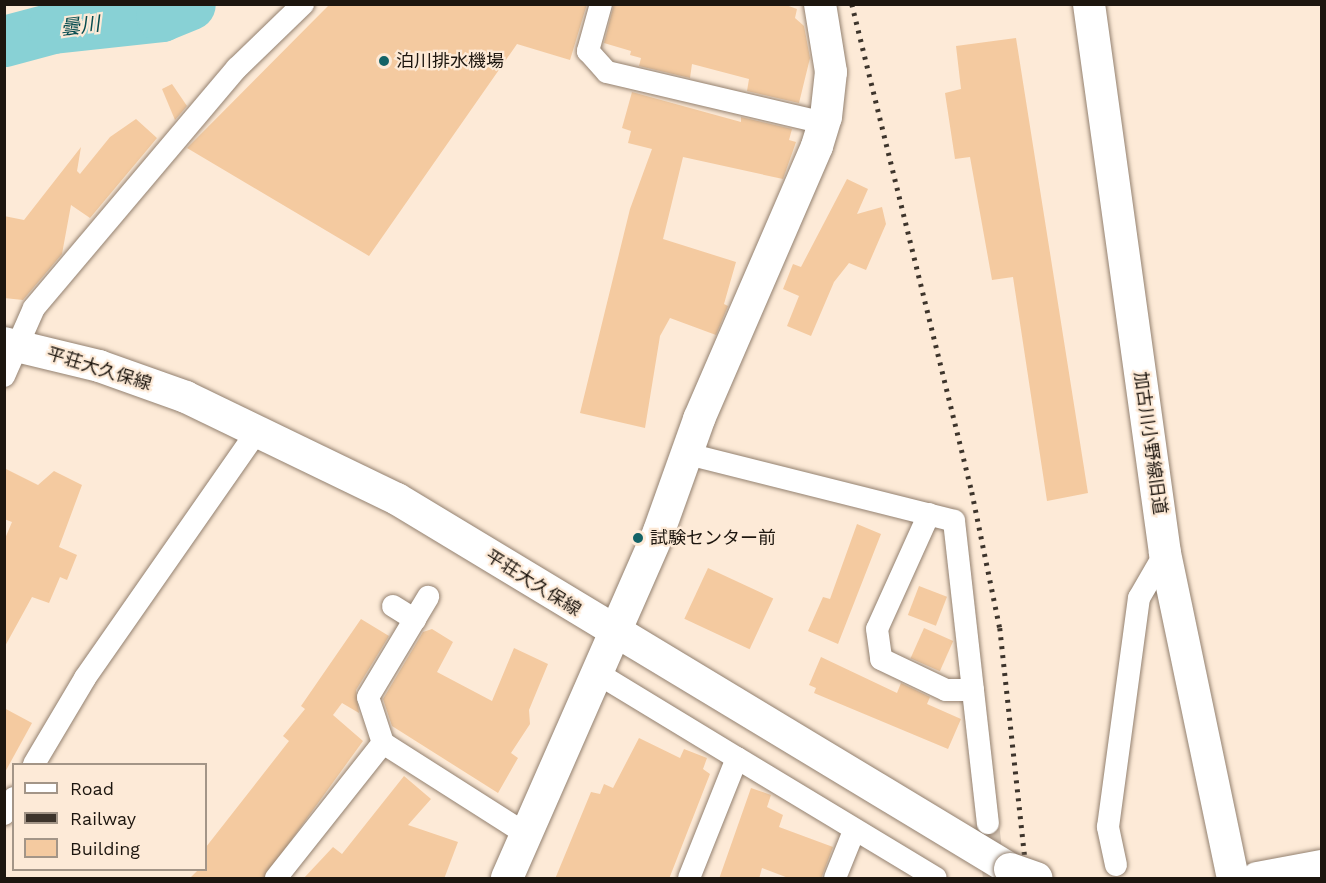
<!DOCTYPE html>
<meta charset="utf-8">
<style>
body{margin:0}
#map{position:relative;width:1326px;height:883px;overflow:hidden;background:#fdead7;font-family:"Work Sans","Noto Sans JP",sans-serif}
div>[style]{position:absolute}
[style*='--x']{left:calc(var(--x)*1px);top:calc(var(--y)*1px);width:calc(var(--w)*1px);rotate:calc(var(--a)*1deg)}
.river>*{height:51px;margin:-25.5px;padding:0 25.5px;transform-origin:25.5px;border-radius:25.5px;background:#88d1d5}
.building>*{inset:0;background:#f4caa0;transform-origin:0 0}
.street-tunnel>*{height:22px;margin-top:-11px;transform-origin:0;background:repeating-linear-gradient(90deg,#dbcab9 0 22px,transparent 0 33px)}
.roads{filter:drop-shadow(0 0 2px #938170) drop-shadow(0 0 2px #938170)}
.street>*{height:22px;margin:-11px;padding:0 11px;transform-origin:11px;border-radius:11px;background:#fff}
.secondary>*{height:32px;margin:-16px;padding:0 16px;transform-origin:16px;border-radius:16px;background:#fff}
.rail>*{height:4.5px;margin-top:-2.25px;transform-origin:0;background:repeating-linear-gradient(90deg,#3d342b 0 3px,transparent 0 9px)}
.bridges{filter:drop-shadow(0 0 2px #938170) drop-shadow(0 0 2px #938170)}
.secondary-bridge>*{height:32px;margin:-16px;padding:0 16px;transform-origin:16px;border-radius:16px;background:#fff}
.dots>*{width:16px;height:16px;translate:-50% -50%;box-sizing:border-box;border:3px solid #fdead7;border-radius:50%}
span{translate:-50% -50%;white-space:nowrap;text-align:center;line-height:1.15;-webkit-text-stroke:4.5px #fdead7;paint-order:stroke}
.poi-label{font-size:18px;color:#1d160f}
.left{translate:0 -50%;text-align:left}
.street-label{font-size:18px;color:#1d160f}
.water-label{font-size:20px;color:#064c4f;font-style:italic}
.frame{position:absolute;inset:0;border:6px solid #1d160f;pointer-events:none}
.legend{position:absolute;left:12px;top:763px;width:195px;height:108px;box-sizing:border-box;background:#fdead7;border:2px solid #a39587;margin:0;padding:8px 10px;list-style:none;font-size:18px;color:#1d160f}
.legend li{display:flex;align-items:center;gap:12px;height:30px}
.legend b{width:30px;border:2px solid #a39587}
</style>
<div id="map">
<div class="river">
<i style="--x:4;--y:41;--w:51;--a:-14.9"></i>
<i style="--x:53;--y:28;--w:109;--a:-6.3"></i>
<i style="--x:161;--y:16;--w:31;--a:-22"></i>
</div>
<div class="building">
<i style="clip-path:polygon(330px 4px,587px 4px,570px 60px,517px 44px,369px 256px,187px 148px)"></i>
<i style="clip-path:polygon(614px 4px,783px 4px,797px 9px,795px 18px,804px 26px,810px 58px,799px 103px,747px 91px,749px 79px,692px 64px,690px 78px,639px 66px,641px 58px,630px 55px,631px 51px,604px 43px)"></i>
<i style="clip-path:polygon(1016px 38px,1088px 493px,1047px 501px,1013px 277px,992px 280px,970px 157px,955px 159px,945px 93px,961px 89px,956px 46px)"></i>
<i style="clip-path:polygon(172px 84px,187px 106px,175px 120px,162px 89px)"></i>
<i style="clip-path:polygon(632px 92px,741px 122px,741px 117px,792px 129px,789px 140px,796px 142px,783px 179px,683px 157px,663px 239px,736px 262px,724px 304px,728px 306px,716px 335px,670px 318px,660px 336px,645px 428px,580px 413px,630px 209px,652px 149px,628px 143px,631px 131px,622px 128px)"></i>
<i style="clip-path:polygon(136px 119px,157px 138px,90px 218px,71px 205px,62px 254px,23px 300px,4px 298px,4px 216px,24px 220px,81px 147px,77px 171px,80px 174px,110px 137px)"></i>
<i style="clip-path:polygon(847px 179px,868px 189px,857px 214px,882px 207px,886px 224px,866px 270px,849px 263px,834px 282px,811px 336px,787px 326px,799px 296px,783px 289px,793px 264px,801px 267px)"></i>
<i style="clip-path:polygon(4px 468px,38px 485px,54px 471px,82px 485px,59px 547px,77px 555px,67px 580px,60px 577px,49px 603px,32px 597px,4px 648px,4px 541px,12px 522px,4px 519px)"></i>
<i style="clip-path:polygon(857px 524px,881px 534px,838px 644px,808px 631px,823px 597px,830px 599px)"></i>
<i style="left:708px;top:568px;width:72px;height:56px;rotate:25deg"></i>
<i style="left:919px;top:586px;width:30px;height:31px;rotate:21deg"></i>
<i style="clip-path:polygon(361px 619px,389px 636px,356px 690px,359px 713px,342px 703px,333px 715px,363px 741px,263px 879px,189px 879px,198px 870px,206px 870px,206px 847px,289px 741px,283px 736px,305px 709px,301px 706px)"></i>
<i style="left:924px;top:628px;width:32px;height:33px;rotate:24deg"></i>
<i style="clip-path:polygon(432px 629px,453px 642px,437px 672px,492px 701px,514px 648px,548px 664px,529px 710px,530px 724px,511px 753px,518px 758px,498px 793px,392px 726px,383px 699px,423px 632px)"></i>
<i style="clip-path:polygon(821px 657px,897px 693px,901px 683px,930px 697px,927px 704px,961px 719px,948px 749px,814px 693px,816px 688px,809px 685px)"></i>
<i style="clip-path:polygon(4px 708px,32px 723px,4px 774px)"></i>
<i style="clip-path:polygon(639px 738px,680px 758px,684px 749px,707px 758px,703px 769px,710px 774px,669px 879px,555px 879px,591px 792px,600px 794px,604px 784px,613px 788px)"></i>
<i style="clip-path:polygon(404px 776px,431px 799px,408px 825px,458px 842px,444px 879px,303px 879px,333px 847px,342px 854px)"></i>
<i style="clip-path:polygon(751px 788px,771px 795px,767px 807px,783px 815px,779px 827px,833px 847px,821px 879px,791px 879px,762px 868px,759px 879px,719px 879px)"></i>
</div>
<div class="street-tunnel">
<i style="--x:988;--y:823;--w:55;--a:83.8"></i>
</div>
<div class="roads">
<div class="street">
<i style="--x:601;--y:4;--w:49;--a:105.5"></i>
<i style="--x:588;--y:51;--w:28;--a:48"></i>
<i style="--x:607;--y:72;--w:223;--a:13.2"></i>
<i style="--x:4;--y:376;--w:74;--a:-66.2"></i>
<i style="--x:34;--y:308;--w:314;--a:-49.8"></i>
<i style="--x:237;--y:68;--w:92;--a:-44.1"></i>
<i style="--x:688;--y:454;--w:274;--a:14.1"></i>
<i style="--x:954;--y:521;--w:304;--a:83.6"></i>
<i style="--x:929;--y:514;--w:126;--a:114.3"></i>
<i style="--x:877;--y:629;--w:30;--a:82"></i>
<i style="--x:881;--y:659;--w:72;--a:25.5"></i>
<i style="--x:946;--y:690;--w:27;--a:0"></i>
<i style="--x:393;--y:606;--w:26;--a:32"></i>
<i style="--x:597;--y:673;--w:164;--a:31.3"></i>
<i style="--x:383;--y:743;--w:48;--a:-108.1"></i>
<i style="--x:368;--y:697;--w:117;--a:-59"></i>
<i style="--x:34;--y:764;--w:100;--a:-59.3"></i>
<i style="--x:85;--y:678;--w:302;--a:-55.1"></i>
<i style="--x:4;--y:814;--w:19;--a:-58"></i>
<i style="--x:1116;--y:865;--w:39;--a:-102"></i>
<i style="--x:1108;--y:827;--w:231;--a:-82.3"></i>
<i style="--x:1139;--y:598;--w:52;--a:-60"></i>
<i style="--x:276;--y:878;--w:172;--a:-51.6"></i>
<i style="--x:383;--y:743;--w:169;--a:32.5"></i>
<i style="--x:689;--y:878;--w:129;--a:-68.2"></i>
<i style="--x:737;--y:758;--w:232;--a:31.1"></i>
<i style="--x:835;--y:878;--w:51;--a:-68"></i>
</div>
<div class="secondary">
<i style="--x:1089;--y:4;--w:554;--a:82.12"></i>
<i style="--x:1165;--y:553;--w:332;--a:78.2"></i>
<i style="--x:4;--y:343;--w:98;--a:13.6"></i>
<i style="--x:99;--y:366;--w:92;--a:19.6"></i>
<i style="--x:186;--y:397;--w:234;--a:25.8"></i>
<i style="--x:397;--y:499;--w:716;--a:31.11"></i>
<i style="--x:507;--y:878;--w:379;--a:-66.3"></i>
<i style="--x:659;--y:531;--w:119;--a:-70.3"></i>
<i style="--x:699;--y:419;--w:297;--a:-66.6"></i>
<i style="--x:817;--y:146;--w:30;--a:-73"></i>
<i style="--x:826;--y:117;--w:45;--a:-83.7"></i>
<i style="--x:831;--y:72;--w:69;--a:-99.2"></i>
<i style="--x:1257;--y:878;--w:66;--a:-10.5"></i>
</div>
</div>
<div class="rail">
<i style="--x:852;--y:4;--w:503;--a:76.18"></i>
<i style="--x:972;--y:492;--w:139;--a:78.4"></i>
<i style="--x:1000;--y:628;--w:251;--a:83.8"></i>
</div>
<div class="bridges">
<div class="secondary-bridge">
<i style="--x:1010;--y:869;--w:28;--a:19"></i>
</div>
</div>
<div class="dots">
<i style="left:384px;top:61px;background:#136367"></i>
<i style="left:638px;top:538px;background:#136367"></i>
</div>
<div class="poi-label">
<span class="left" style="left:396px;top:61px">泊川排水機場</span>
<span class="left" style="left:650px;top:538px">試験センター前</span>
</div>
<div class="street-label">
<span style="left:99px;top:369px;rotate:17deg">平荘大久保線</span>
<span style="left:1150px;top:443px;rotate:82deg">加古川小野線旧道</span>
<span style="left:533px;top:583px;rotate:32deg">平荘大久保線</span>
</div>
<div class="water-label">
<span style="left:80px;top:26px;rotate:-7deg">曇川</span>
</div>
<div class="frame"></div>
<ul class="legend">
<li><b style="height:8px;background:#fff"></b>Road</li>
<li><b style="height:8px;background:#3d342b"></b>Railway</li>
<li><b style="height:16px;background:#f4caa0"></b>Building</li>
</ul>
</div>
